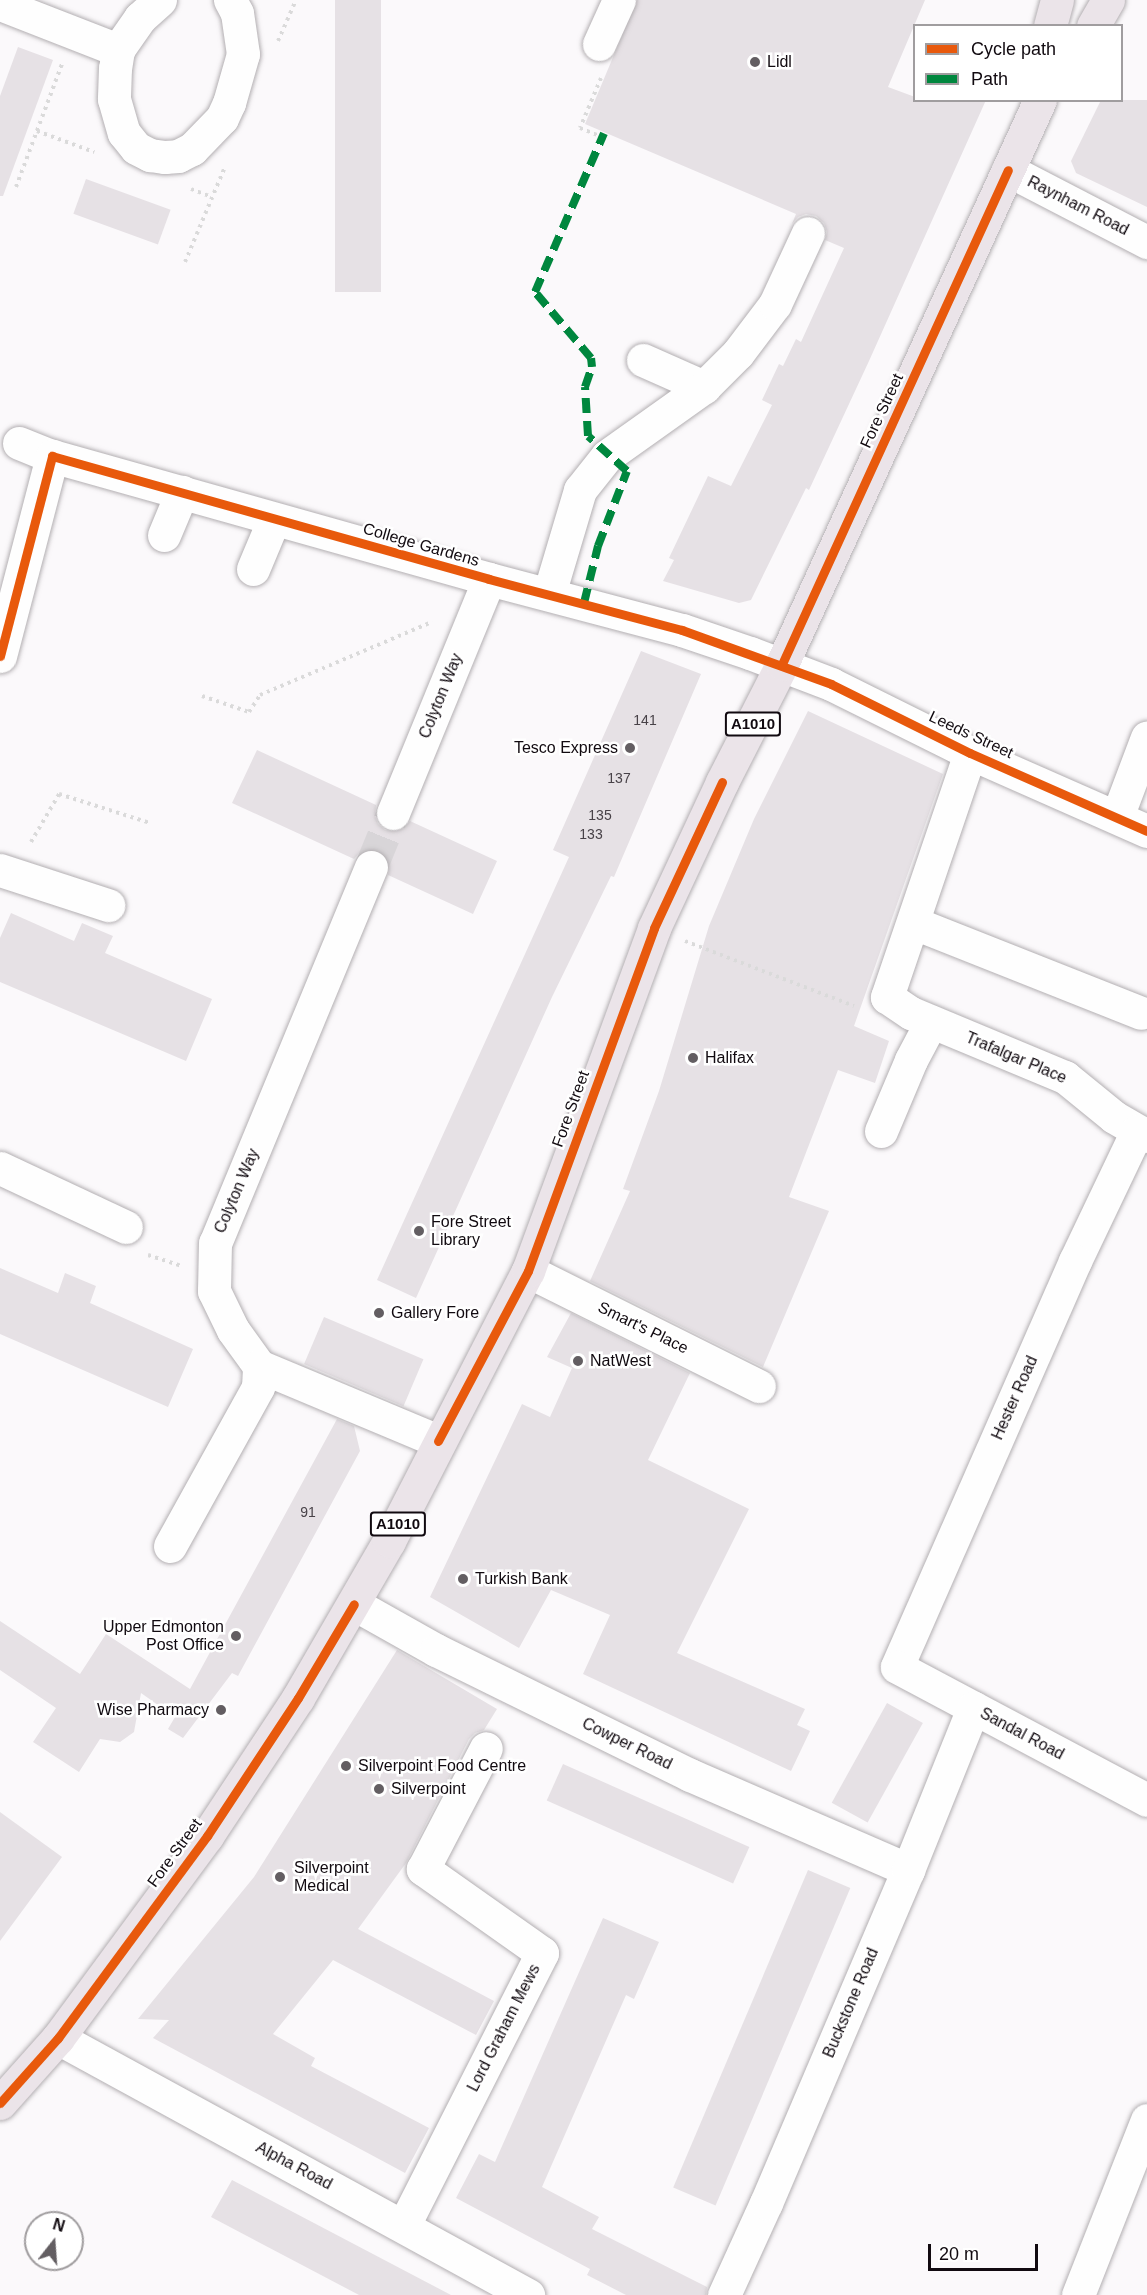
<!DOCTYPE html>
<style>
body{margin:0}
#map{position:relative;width:1147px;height:2295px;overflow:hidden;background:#fbf9fb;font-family:Arial,sans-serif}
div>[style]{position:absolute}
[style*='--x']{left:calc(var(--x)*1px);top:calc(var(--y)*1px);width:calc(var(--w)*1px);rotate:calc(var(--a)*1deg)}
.building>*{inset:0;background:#e6e1e5;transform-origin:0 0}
.minor-tunnel>*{height:33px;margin-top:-16.5px;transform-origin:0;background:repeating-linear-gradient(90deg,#d8d5d8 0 33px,transparent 0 49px)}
.path>*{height:4px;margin-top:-2px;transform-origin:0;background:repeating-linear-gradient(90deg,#dadada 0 3px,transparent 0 7.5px)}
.roads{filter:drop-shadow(0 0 2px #b3afb2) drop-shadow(0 0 2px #b3afb2)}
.minor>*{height:33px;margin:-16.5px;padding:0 16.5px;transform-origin:16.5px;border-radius:16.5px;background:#fefefe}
.major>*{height:33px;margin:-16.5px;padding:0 16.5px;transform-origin:16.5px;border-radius:16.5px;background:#ebe4e9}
.quiet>*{height:8px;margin-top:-4px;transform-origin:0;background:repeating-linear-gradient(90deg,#00873e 0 15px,transparent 0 23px)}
.cycleway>*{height:9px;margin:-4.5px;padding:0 4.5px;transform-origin:4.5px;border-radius:4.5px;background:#e8590c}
.dots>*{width:16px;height:16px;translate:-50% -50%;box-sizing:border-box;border:3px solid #fff;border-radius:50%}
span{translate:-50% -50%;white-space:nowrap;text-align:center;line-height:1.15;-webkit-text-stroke:5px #fff;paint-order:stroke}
.number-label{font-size:14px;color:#484248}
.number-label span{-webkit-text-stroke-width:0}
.shield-label span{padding:2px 4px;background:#fff;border:2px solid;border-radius:4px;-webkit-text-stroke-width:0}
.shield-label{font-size:15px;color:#110a10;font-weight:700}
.poi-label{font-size:16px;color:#110a10}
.left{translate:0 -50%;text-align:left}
.right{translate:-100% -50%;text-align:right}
.street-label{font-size:16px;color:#110a10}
.legend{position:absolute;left:913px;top:24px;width:210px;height:78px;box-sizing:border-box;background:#fff;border:2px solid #a09d9f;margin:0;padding:8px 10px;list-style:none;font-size:18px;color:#110a10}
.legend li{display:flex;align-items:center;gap:12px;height:30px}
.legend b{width:30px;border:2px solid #a09d9f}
.north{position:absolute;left:24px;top:2211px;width:60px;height:60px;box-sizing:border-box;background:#fff;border:2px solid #a09d9f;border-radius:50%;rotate:17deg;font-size:16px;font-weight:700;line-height:24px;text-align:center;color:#110a10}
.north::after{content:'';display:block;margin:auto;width:21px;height:27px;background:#635e62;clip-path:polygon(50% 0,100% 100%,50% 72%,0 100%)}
.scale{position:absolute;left:928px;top:2244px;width:110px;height:27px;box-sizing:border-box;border:3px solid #110a10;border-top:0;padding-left:8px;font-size:18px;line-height:21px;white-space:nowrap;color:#110a10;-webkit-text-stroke:4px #fff;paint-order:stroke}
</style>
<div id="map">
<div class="building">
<i style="left:335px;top:0;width:46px;height:292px"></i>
<i style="clip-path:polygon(637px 0,925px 0,888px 87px,915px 97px,915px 100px,986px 100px,869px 361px,809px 490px,806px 488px,751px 600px,739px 603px,663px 581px,674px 560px,669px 558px,708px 476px,731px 486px,772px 405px,762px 400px,779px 364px,783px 366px,796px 339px,801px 342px,844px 248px,825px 240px,827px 232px,824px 223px,816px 216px,806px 214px,798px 217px,792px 224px,796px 214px,585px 124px)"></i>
<i style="clip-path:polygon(18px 47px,53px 60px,3px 196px,0 196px,0 96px)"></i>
<i style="clip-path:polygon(1101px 100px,1147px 100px,1147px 207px,1076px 173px,1071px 161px)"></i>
<i style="left:86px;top:179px;width:90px;height:37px;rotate:20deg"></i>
<i style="clip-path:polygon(641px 651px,701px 674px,614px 877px,611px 876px,552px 997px,416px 1298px,377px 1280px,569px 857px,553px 850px)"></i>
<i style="clip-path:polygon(808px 711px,943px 774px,854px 1026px,889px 1041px,875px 1083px,838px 1070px,807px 1150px,789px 1197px,829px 1211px,763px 1367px,590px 1281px,630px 1191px,623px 1189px,659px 1091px,709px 926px,754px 819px)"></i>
<i style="clip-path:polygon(257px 750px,376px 805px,375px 816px,378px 824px,385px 830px,396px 831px,404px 828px,410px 821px,497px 861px,473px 914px,388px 875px,389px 864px,385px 855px,379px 850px,368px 849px,360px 852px,354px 859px,232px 803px)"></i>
<i style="clip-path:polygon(11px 913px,74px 941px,82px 923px,113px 936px,105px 953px,212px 999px,186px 1061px,0 982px,0 938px)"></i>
<i style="clip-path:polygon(0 1268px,58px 1293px,65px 1273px,96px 1286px,90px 1303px,193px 1349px,168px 1407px,0 1334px)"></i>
<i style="clip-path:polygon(571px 1313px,690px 1373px,648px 1460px,749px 1509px,677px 1653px,805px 1709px,797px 1725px,810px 1731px,791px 1771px,583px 1674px,610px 1615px,551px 1590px,519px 1648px,430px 1597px,522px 1404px,550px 1417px,572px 1368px,547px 1357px)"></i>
<i style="left:324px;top:1317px;width:108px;height:51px;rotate:23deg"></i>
<i style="clip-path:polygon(337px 1419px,354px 1426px,360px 1451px,238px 1676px,232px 1673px,183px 1738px,168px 1729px,175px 1717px,141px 1693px,134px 1732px,120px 1742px,100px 1739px,79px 1772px,33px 1742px,56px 1708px,0 1670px,0 1621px,80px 1674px,106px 1634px,190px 1689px)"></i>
<i style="clip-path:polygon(397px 1650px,497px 1709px,484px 1730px,475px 1733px,469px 1739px,406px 1863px,358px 1929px,494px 2001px,476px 2035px,333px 1960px,273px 2034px,315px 2058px,311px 2066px,429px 2128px,405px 2173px,153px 2038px,169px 2020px,138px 2019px,254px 1877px)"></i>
<i style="left:887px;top:1703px;width:41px;height:114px;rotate:29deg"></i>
<i style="left:563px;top:1764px;width:204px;height:40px;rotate:24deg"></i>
<i style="clip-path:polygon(0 1812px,62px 1857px,0 1941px)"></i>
<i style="left:808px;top:1870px;width:46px;height:345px;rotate:23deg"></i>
<i style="clip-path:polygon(603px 1918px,659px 1942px,634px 1999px,626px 1995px,542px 2187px,599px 2217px,592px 2229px,707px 2287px,706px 2295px,626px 2295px,587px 2275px,590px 2269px,456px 2198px,479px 2154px,495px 2162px)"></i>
<i style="clip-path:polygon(232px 2180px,451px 2295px,359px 2295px,211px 2217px)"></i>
</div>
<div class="minor-tunnel">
<i style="--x:371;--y:867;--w:58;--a:-67.8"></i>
</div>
<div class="path">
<i style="--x:278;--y:41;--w:45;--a:-66.3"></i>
<i style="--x:601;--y:78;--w:54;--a:112.8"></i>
<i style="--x:580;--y:128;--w:24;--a:22"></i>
<i style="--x:37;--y:131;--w:61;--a:20.2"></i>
<i style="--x:16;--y:187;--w:131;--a:-69.5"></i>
<i style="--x:191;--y:189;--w:22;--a:21"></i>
<i style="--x:185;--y:262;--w:101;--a:-67.2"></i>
<i style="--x:202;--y:696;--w:50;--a:18.8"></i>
<i style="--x:249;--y:712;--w:20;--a:-57"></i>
<i style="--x:260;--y:695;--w:187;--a:-23"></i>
<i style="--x:31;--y:842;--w:56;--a:-59.7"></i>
<i style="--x:59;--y:794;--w:96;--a:17.7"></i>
<i style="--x:685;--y:941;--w:181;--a:21"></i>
<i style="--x:148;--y:1255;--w:35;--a:18"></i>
</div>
<div class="roads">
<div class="minor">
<i style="--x:160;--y:0;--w:27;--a:138"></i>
<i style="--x:140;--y:18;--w:39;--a:125"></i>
<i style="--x:118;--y:50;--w:18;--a:99"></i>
<i style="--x:115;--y:68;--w:31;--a:92"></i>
<i style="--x:114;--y:99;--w:35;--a:74"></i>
<i style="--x:124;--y:133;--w:19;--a:51"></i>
<i style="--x:136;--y:148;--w:16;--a:27"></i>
<i style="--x:150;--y:155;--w:15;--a:8"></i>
<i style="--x:165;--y:157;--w:13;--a:-4"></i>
<i style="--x:178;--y:156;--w:16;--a:-27"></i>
<i style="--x:192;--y:149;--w:43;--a:-45.9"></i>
<i style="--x:222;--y:118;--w:17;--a:-65"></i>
<i style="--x:229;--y:103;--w:51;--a:-74.1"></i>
<i style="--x:243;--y:54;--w:41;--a:-98.3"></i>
<i style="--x:237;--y:13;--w:15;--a:-118"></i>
<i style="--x:0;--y:4;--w:127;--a:21.3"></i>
<i style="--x:599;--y:44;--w:48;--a:-65.6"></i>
<i style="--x:1008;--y:170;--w:157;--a:27.4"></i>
<i style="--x:643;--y:360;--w:67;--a:23.9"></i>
<i style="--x:19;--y:443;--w:35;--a:22"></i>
<i style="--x:52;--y:456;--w:454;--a:15.7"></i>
<i style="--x:489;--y:579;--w:200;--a:14.8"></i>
<i style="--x:682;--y:630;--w:72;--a:18.7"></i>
<i style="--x:750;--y:653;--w:87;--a:20.9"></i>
<i style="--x:831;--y:684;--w:155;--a:26.4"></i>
<i style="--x:970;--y:753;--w:193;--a:23.8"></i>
<i style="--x:164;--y:535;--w:47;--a:-67.3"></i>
<i style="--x:253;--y:569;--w:54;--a:-67.2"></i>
<i style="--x:549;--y:594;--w:109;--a:-73.4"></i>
<i style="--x:580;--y:490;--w:43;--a:-51.5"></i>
<i style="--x:607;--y:456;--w:119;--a:-35.4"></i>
<i style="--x:704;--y:387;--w:48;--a:-45"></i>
<i style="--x:738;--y:353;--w:61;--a:-52.9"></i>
<i style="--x:775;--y:304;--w:78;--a:-65.1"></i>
<i style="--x:0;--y:656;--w:207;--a:-75.4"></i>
<i style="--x:970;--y:753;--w:258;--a:108.8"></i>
<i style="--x:887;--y:997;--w:29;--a:34"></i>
<i style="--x:911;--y:1013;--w:167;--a:22.6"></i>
<i style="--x:1065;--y:1077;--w:63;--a:39.2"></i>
<i style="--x:1114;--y:1117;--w:38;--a:30"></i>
<i style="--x:393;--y:813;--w:253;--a:-67.7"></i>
<i style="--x:1117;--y:817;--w:85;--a:-69.4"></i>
<i style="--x:371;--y:867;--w:407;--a:112.5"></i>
<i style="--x:215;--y:1243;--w:48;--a:91.2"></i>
<i style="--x:214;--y:1291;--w:43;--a:64"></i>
<i style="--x:233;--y:1330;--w:44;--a:54.2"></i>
<i style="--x:259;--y:1366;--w:194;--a:22.7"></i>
<i style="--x:0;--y:870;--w:114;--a:18"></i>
<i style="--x:914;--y:923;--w:244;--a:21.6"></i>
<i style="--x:881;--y:1131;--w:77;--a:-67.1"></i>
<i style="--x:911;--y:1060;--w:43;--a:-62.2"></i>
<i style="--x:1137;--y:1131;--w:144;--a:115.5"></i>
<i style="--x:1075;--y:1261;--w:443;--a:113.7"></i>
<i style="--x:897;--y:1667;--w:283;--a:28"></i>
<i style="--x:0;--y:1168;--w:139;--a:25.1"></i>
<i style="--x:528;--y:1271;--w:258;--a:26.5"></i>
<i style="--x:170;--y:1546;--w:182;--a:-61"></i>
<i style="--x:258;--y:1387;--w:21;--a:-87"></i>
<i style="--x:354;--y:1604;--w:94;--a:29.3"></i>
<i style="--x:436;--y:1650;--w:283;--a:26.2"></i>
<i style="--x:690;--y:1775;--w:238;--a:23.5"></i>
<i style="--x:58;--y:2038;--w:536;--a:28.67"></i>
<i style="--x:404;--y:2225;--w:305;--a:-63.1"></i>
<i style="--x:542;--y:1953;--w:146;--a:-144.8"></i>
<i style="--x:423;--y:1869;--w:136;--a:-62.5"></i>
<i style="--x:724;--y:2295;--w:101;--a:-65.5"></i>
<i style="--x:766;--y:2203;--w:362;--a:-66.9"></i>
<i style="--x:908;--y:1870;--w:175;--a:-68.1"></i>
<i style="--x:1078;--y:2295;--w:188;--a:-68.5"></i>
</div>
<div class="major">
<i style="--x:1050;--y:26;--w:27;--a:-75"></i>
<i style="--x:1093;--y:26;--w:30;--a:-60"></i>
<i style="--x:0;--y:2103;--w:87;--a:-48.3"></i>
<i style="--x:58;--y:2038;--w:251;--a:-53.6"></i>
<i style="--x:207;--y:1836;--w:165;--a:-56.6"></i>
<i style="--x:298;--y:1698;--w:181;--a:-59.9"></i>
<i style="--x:389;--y:1541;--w:304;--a:-62.8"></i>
<i style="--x:528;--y:1271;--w:365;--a:-69.8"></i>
<i style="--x:654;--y:928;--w:161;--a:-65"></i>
<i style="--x:722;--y:782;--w:132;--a:-63"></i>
<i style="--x:782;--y:664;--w:620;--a:-65.42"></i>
</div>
</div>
<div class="quiet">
<i style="--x:584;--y:603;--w:59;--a:-76.2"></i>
<i style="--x:598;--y:546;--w:80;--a:-68.9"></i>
<i style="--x:627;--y:471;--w:52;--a:-138.1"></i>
<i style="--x:588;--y:436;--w:49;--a:-93.5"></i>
<i style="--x:585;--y:387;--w:21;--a:-71"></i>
<i style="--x:592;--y:367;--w:9;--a:-96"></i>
<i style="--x:591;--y:358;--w:87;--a:-130.3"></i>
<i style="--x:535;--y:292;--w:173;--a:-66.5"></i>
</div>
<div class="cycleway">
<i style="--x:0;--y:656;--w:207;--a:-75.4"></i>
<i style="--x:52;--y:456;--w:454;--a:15.7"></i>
<i style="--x:489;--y:579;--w:200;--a:14.8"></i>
<i style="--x:682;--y:630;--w:158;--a:19.9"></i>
<i style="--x:831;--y:684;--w:155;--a:26.4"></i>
<i style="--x:970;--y:753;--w:193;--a:23.8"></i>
<i style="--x:782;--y:664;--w:543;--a:-65.42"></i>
<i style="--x:438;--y:1441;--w:192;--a:-62.1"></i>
<i style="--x:528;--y:1271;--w:365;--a:-69.8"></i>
<i style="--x:654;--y:928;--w:161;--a:-65"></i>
<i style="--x:0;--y:2103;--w:87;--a:-48.3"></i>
<i style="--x:58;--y:2038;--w:251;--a:-53.6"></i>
<i style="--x:207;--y:1836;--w:165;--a:-56.6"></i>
<i style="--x:298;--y:1698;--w:109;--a:-59.2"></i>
</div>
<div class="dots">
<i style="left:755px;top:62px;background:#635e62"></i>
<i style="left:630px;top:748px;background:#635e62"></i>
<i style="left:693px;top:1058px;background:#635e62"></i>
<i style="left:419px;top:1231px;background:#635e62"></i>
<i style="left:379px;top:1313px;background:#635e62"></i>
<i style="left:578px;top:1361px;background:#635e62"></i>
<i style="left:463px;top:1579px;background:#635e62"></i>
<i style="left:236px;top:1636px;background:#635e62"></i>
<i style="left:221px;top:1710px;background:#635e62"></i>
<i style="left:346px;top:1766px;background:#635e62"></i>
<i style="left:379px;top:1789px;background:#635e62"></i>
<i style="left:280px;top:1877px;background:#635e62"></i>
</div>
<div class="number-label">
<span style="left:645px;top:720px">141</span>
<span style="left:619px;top:778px">137</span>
<span style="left:600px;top:815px">135</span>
<span style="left:591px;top:834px">133</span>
<span style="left:308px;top:1512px">91</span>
</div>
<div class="shield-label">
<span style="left:753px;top:724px">A1010</span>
<span style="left:398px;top:1524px">A1010</span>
</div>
<div class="poi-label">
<span class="left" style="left:767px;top:62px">Lidl</span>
<span class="right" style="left:618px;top:748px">Tesco Express</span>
<span class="left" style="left:705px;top:1058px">Halifax</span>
<span class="left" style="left:431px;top:1231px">Fore Street<br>Library</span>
<span class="left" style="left:391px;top:1313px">Gallery Fore</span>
<span class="left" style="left:590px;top:1361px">NatWest</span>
<span class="left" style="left:475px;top:1579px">Turkish Bank</span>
<span class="right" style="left:224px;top:1636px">Upper Edmonton<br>Post Office</span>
<span class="right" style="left:209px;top:1710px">Wise Pharmacy</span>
<span class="left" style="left:358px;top:1766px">Silverpoint Food Centre</span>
<span class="left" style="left:391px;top:1789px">Silverpoint</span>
<span class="left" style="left:294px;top:1877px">Silverpoint<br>Medical</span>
</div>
<div class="street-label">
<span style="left:1078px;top:206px;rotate:27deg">Raynham Road</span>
<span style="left:882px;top:411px;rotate:-65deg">Fore Street</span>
<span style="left:421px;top:545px;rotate:16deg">College Gardens</span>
<span style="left:441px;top:696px;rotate:-68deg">Colyton Way</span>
<span style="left:971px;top:735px;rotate:25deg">Leeds Street</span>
<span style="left:1016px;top:1058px;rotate:23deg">Trafalgar Place</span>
<span style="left:571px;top:1109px;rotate:-70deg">Fore Street</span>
<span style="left:237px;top:1191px;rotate:-67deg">Colyton Way</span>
<span style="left:643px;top:1328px;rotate:26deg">Smart's Place</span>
<span style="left:1015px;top:1398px;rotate:-66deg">Hester Road</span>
<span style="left:1022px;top:1734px;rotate:28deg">Sandal Road</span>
<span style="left:627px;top:1744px;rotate:26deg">Cowper Road</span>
<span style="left:175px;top:1853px;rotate:-54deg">Fore Street</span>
<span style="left:851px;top:2003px;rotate:-67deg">Buckstone Road</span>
<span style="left:504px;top:2028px;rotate:-63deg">Lord Graham Mews</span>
<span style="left:294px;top:2166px;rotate:28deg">Alpha Road</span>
</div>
<ul class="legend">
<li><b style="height:8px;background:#e8590c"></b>Cycle path</li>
<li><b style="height:8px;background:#00873e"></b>Path</li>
</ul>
<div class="north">N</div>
<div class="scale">20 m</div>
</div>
